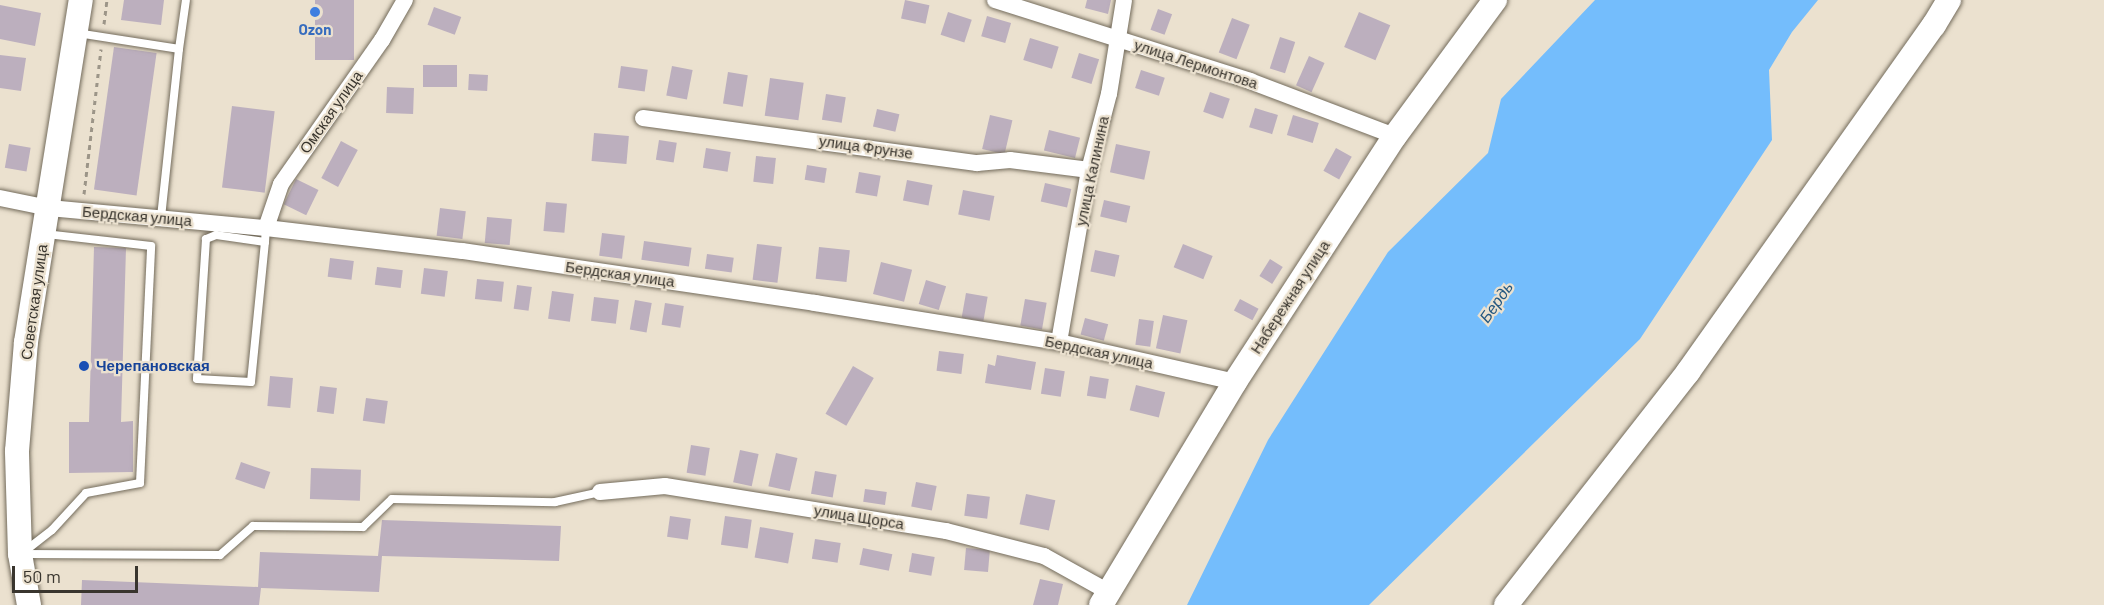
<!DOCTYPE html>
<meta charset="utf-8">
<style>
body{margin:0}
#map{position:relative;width:2104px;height:605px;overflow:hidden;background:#ebe1cf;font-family:Barlow,sans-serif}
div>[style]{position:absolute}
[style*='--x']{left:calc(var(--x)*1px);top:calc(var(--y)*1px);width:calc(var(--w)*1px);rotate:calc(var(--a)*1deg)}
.water>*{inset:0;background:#74bdfc}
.building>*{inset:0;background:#bcafbe;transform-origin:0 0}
.path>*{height:3px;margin-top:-1.5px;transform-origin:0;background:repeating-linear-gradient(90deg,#9c9588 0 4.5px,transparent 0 9px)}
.roads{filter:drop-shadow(0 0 2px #736b5b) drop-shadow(0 0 2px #736b5b)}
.lane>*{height:8px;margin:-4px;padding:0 4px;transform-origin:4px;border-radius:4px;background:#fff}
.street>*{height:16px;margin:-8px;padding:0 8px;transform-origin:8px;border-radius:8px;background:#fff}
.secondary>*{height:24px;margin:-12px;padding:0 12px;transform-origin:12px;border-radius:12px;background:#fff}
.dots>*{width:16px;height:16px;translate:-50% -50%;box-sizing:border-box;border:3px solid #ebe1cf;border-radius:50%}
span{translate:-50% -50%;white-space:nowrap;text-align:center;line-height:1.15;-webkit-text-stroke:4.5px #ebe1cf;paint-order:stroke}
.shop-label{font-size:15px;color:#366cbe;font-weight:700}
.street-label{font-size:15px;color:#39352e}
.transit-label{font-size:15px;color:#164399;font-weight:700}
.left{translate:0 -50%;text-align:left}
.water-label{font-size:16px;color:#235780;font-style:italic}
.scale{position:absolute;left:12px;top:566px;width:126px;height:27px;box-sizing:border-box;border:3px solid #39352e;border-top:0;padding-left:8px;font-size:18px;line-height:21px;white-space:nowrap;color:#39352e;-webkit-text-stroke:4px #ebe1cf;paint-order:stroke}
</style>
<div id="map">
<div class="water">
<i style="clip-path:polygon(1595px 0,1818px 0,1792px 32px,1769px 70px,1772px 140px,1640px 339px,1369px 605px,1187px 605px,1268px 440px,1388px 252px,1488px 153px,1501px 99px)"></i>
</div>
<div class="building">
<i style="clip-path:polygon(124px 0,164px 0,161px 25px,121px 20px)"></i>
<i style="left:315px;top:0;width:39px;height:60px"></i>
<i style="left:905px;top:0;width:25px;height:19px;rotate:12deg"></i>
<i style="clip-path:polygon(1087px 0,1111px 0,1108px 14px,1085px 8px)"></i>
<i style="clip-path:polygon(0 5px,41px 13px,35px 46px,0 39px)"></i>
<i style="left:434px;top:7px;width:29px;height:19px;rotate:20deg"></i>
<i style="left:1158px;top:9px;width:15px;height:22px;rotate:20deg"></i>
<i style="left:948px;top:12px;width:25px;height:24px;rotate:18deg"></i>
<i style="left:1359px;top:12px;width:34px;height:38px;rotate:23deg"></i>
<i style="left:987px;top:16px;width:25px;height:21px;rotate:16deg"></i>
<i style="left:1232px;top:18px;width:19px;height:37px;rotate:21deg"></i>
<i style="left:1280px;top:37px;width:16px;height:33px;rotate:18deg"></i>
<i style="left:1030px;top:38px;width:30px;height:23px;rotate:17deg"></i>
<i style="left:114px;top:47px;width:43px;height:144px;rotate:8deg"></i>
<i style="left:1079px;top:53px;width:21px;height:26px;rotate:17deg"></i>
<i style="clip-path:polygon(0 55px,26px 58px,21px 91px,0 88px)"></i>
<i style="left:1309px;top:56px;width:17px;height:32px;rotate:24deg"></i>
<i style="left:423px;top:65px;width:34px;height:22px"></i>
<i style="left:621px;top:66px;width:27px;height:22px;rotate:8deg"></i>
<i style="left:672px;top:66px;width:21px;height:30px;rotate:11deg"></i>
<i style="left:1141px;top:70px;width:25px;height:19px;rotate:18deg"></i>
<i style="left:728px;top:72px;width:20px;height:32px;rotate:9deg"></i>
<i style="left:469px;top:74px;width:19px;height:16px;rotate:3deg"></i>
<i style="left:770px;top:78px;width:34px;height:38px;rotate:8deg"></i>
<i style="left:387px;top:87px;width:27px;height:26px;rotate:2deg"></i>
<i style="left:1210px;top:92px;width:21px;height:21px;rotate:19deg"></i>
<i style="left:826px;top:94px;width:20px;height:26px;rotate:9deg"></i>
<i style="left:232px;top:106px;width:43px;height:82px;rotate:7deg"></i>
<i style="left:1255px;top:108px;width:24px;height:20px;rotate:17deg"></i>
<i style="left:877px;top:109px;width:23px;height:18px;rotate:13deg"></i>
<i style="left:990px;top:115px;width:23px;height:35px;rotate:13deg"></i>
<i style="left:1293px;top:115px;width:27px;height:21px;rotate:17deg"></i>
<i style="left:1049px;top:130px;width:32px;height:21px;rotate:14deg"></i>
<i style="left:594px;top:133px;width:35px;height:28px;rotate:5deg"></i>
<i style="left:659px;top:140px;width:18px;height:20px;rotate:9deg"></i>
<i style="left:341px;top:141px;width:19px;height:42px;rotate:28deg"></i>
<i style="left:9px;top:144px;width:22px;height:24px;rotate:10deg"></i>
<i style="left:1116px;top:144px;width:35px;height:29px;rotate:12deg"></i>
<i style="left:706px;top:148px;width:25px;height:20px;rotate:9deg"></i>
<i style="left:1336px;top:148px;width:18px;height:26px;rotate:29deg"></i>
<i style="left:756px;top:156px;width:20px;height:26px;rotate:6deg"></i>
<i style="left:807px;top:165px;width:20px;height:15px;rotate:9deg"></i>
<i style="left:859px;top:172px;width:22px;height:21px;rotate:10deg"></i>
<i style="left:296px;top:179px;width:25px;height:28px;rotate:26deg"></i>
<i style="left:907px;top:180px;width:26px;height:21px;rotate:11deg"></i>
<i style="left:1045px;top:183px;width:27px;height:19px;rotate:13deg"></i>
<i style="left:963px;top:190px;width:32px;height:25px;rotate:11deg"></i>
<i style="left:1104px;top:200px;width:27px;height:17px;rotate:13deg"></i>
<i style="left:546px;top:202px;width:21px;height:29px;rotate:5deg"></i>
<i style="left:440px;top:208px;width:26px;height:28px;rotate:7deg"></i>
<i style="left:487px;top:217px;width:25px;height:26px;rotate:5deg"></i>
<i style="left:602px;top:233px;width:23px;height:23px;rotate:7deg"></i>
<i style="left:644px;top:241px;width:48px;height:19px;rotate:8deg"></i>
<i style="left:757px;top:244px;width:25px;height:36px;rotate:7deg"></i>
<i style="left:1183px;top:244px;width:32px;height:25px;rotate:22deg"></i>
<i style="clip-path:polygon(94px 247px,126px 248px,121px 422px,133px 421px,133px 472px,69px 473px,69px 422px,89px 422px)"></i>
<i style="left:819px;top:247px;width:31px;height:32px;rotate:6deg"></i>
<i style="left:1095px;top:250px;width:25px;height:22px;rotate:12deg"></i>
<i style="left:707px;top:254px;width:27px;height:15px;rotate:8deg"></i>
<i style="left:330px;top:258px;width:24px;height:19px;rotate:7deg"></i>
<i style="left:1270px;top:259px;width:15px;height:20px;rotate:32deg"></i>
<i style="left:881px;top:262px;width:32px;height:33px;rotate:14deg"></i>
<i style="left:377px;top:267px;width:26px;height:18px;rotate:7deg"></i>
<i style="left:424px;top:268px;width:24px;height:26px;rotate:7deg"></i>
<i style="left:477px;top:279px;width:27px;height:20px;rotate:6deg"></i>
<i style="left:926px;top:280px;width:21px;height:25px;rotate:17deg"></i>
<i style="left:517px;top:285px;width:15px;height:24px;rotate:8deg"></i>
<i style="left:552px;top:291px;width:22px;height:28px;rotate:8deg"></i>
<i style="left:966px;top:293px;width:22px;height:25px;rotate:10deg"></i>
<i style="left:594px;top:297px;width:25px;height:24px;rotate:7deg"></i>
<i style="left:1025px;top:299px;width:22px;height:27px;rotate:10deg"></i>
<i style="left:1240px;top:299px;width:21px;height:13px;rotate:28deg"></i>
<i style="left:635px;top:300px;width:17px;height:30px;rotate:10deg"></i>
<i style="left:665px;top:303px;width:19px;height:22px;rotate:9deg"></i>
<i style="left:1163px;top:315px;width:25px;height:34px;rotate:12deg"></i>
<i style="left:1085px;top:318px;width:24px;height:17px;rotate:15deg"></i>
<i style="left:1139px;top:319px;width:15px;height:26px;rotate:8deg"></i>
<i style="left:939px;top:351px;width:25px;height:20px;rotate:7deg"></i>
<i style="clip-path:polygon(997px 355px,1036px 362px,1031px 390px,985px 383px,988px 364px,995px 366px)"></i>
<i style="left:853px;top:366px;width:24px;height:55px;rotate:30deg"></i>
<i style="left:1045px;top:368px;width:20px;height:26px;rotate:9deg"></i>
<i style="left:270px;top:376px;width:23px;height:30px;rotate:5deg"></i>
<i style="left:1090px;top:376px;width:19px;height:20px;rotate:9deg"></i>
<i style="left:1136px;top:385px;width:30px;height:26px;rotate:14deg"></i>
<i style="left:320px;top:386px;width:17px;height:26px;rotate:7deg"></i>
<i style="left:366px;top:398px;width:22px;height:23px;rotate:8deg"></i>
<i style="left:691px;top:445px;width:19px;height:28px;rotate:9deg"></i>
<i style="left:740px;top:450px;width:19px;height:33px;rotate:12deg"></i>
<i style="left:776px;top:453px;width:22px;height:34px;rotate:13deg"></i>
<i style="left:241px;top:462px;width:31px;height:18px;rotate:19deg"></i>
<i style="left:311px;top:468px;width:50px;height:31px;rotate:2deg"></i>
<i style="left:815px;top:471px;width:22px;height:23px;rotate:10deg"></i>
<i style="left:916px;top:482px;width:21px;height:25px;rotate:11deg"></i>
<i style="left:865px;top:489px;width:22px;height:13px;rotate:8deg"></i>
<i style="left:967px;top:494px;width:23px;height:22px;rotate:7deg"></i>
<i style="left:1026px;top:494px;width:30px;height:31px;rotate:12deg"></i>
<i style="left:670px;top:516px;width:21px;height:21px;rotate:8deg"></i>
<i style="left:725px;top:516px;width:27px;height:29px;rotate:8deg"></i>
<i style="clip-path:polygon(382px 520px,561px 526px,559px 561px,382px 556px,379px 592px,261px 588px,259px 605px,81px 605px,82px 580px,258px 587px,260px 552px,378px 556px)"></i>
<i style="left:760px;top:527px;width:34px;height:31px;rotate:10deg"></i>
<i style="left:815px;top:539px;width:26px;height:20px;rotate:9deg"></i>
<i style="left:863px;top:548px;width:30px;height:17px;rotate:12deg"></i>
<i style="left:966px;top:548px;width:24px;height:22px;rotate:5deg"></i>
<i style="left:912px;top:553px;width:23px;height:19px;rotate:10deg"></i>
<i style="clip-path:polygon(1040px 579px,1063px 584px,1058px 605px,1033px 605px)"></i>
</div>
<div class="path">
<i style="--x:104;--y:24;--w:24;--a:-83"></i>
<i style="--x:84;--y:194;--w:146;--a:-83.3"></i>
</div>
<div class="roads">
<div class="lane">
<i style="--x:77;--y:33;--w:103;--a:8.9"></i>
<i style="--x:179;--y:49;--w:170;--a:96.1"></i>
<i style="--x:179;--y:49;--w:49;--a:-81.9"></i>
<i style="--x:265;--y:242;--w:49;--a:-171.9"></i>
<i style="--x:216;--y:235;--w:11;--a:158"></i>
<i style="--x:206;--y:239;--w:140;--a:93.7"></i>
<i style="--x:197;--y:379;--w:54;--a:3.2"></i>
<i style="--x:251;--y:382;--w:141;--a:-84.3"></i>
<i style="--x:265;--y:242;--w:14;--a:-86"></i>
<i style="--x:25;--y:551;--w:34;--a:-38"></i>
<i style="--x:52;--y:530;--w:50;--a:-47.4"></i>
<i style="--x:86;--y:493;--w:55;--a:-10.5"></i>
<i style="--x:140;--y:483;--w:237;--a:-87.3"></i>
<i style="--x:151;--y:246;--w:107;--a:-173.5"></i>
<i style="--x:23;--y:554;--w:197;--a:0.3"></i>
<i style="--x:220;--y:555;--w:44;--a:-41.3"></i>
<i style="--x:253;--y:526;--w:110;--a:0.5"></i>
<i style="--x:363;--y:527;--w:40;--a:-44"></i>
<i style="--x:392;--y:499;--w:163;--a:1.1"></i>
<i style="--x:555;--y:502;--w:46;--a:-12.5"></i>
</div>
<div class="street">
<i style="--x:995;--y:0;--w:268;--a:17.6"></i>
<i style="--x:1250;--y:81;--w:155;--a:20.8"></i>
<i style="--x:643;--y:118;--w:337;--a:7.7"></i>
<i style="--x:977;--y:163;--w:33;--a:-5"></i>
<i style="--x:1010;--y:160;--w:80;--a:7.2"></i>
<i style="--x:0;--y:198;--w:50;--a:11.5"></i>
<i style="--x:49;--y:208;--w:218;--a:5.3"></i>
<i style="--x:266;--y:228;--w:198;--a:6.7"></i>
<i style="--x:463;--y:251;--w:356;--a:8.4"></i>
<i style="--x:815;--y:303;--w:247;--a:9.1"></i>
<i style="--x:1059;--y:342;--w:180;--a:12.8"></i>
<i style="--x:266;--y:228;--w:46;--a:-71.2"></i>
<i style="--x:281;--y:184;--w:176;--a:-55"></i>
<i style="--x:382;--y:40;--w:46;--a:-60.1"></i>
<i style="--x:1059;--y:342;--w:175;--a:-80.1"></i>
<i style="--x:1089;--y:170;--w:79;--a:-75.3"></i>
<i style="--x:1109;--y:94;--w:95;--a:-80.9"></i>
<i style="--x:600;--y:492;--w:65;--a:-5.3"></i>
<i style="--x:665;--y:486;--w:285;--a:9.1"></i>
<i style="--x:946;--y:531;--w:101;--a:14.3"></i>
<i style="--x:1044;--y:556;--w:72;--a:29.1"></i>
</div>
<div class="secondary">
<i style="--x:29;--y:605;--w:52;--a:-100"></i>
<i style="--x:20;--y:554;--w:103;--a:-91.7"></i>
<i style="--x:17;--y:451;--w:109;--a:-85.3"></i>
<i style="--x:26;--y:342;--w:346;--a:-80.9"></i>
<i style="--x:1101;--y:605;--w:260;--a:-59"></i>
<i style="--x:1235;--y:382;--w:293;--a:-57"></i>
<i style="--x:1395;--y:136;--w:169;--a:-53.7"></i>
<i style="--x:1506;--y:605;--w:296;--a:-52"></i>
<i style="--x:1688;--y:372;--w:425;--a:-54.7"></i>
<i style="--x:1934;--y:25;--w:29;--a:-59"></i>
</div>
</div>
<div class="dots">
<i style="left:315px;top:12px;background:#3f7fe0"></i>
<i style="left:84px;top:366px;background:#1a4fb4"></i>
</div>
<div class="shop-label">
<span style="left:315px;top:30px">Ozon</span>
</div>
<div class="street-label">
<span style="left:1196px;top:64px;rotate:18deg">улица Лермонтова</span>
<span style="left:331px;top:112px;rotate:-55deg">Омская улица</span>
<span style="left:866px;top:147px;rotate:8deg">улица Фрунзе</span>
<span style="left:1092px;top:171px;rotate:-78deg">улица Калинина</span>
<span style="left:137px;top:216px;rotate:5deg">Бердская улица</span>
<span style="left:620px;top:274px;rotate:8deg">Бердская улица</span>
<span style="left:1290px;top:297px;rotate:-57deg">Набережная улица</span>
<span style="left:34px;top:302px;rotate:-82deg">Советская улица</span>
<span style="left:1099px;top:352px;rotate:12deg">Бердская улица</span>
<span style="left:859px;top:517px;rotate:9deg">улица Щорса</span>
</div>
<div class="transit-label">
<span class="left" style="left:96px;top:366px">Черепановская</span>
</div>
<div class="water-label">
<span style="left:1496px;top:302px;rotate:-55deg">Бердь</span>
</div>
<div class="scale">50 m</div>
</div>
